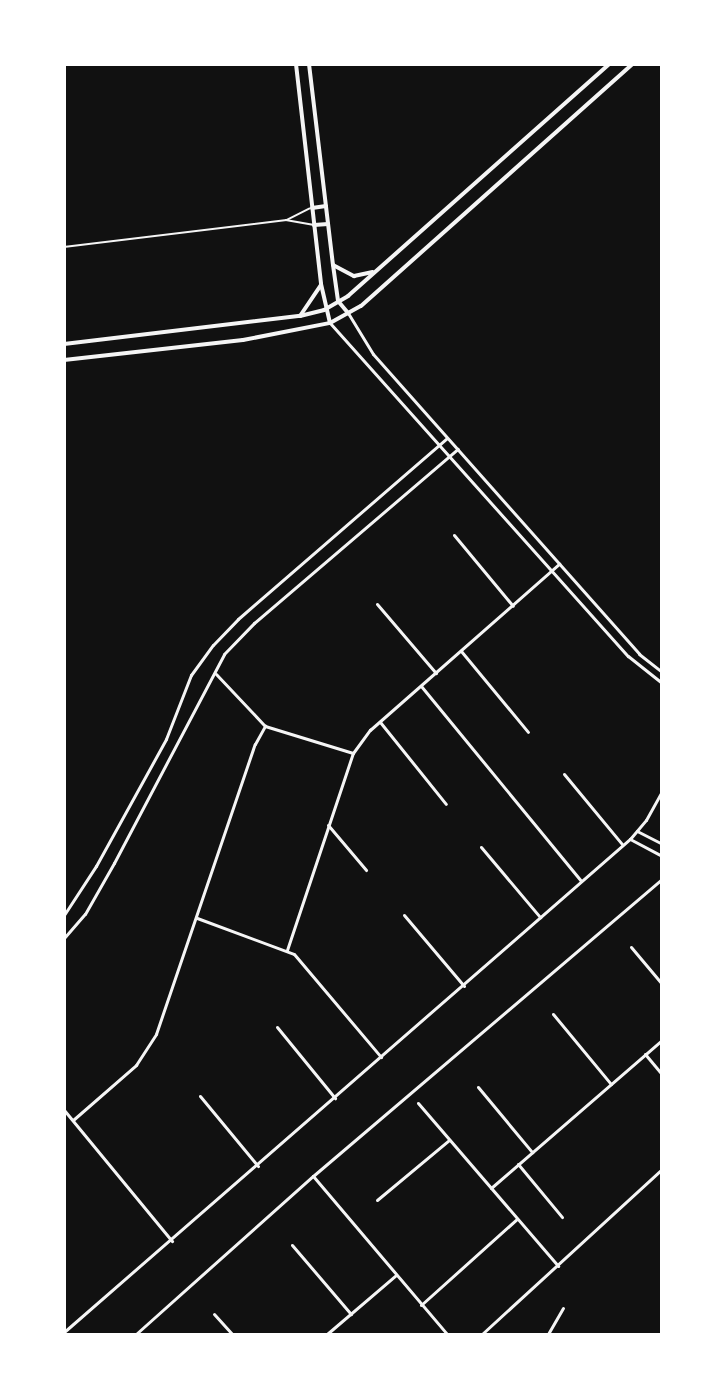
<!DOCTYPE html>
<style>
body{margin:0}
#map{position:relative;width:726px;height:1399px;overflow:hidden;background:#111;font-family:Poppins,sans-serif}
div>[style]{position:absolute}
[style*='--x']{left:calc(var(--x)*1px);top:calc(var(--y)*1px);width:calc(var(--w)*1px);rotate:calc(var(--a)*1deg)}
.service>*{height:1.5px;margin:-0.75px;padding:0 0.75px;transform-origin:0.75px;border-radius:0.75px;background:#f5f5f5}
.minor>*{height:3px;margin:-1.5px;padding:0 1.5px;transform-origin:1.5px;border-radius:1.5px;background:#f5f5f5}
.tertiary>*{height:4px;margin:-2px;padding:0 2px;transform-origin:2px;border-radius:2px;background:#f5f5f5}
span{translate:-50% -50%;white-space:nowrap;text-align:center;line-height:1.15;-webkit-text-stroke:5px #fff;paint-order:stroke}
.frame{position:absolute;inset:0;border:66px solid #fff;pointer-events:none}
</style>
<div id="map">
<div class="service">
<i style="--x:287;--y:220;--w:25;--a:-27"></i>
<i style="--x:64;--y:247;--w:224;--a:-6.9"></i>
<i style="--x:286;--y:220;--w:27;--a:10"></i>
</div>
<div class="minor">
<i style="--x:348;--y:313;--w:48;--a:58.6"></i>
<i style="--x:373;--y:354;--w:401;--a:48.4"></i>
<i style="--x:639;--y:654;--w:29;--a:38"></i>
<i style="--x:330;--y:323;--w:447;--a:48.2"></i>
<i style="--x:628;--y:656;--w:43;--a:38.5"></i>
<i style="--x:454;--y:535;--w:92;--a:50.3"></i>
<i style="--x:377;--y:604;--w:91;--a:49.5"></i>
<i style="--x:461;--y:651;--w:105;--a:50.4"></i>
<i style="--x:216;--y:674;--w:71;--a:46.7"></i>
<i style="--x:265;--y:726;--w:92;--a:17.1"></i>
<i style="--x:421;--y:686;--w:252;--a:50.6"></i>
<i style="--x:380;--y:722;--w:105;--a:51.2"></i>
<i style="--x:564;--y:774;--w:91;--a:50.4"></i>
<i style="--x:328;--y:825;--w:59;--a:49.8"></i>
<i style="--x:637;--y:831;--w:28;--a:27"></i>
<i style="--x:630;--y:839;--w:36;--a:28"></i>
<i style="--x:481;--y:847;--w:92;--a:49.9"></i>
<i style="--x:64;--y:915;--w:59;--a:-56.9"></i>
<i style="--x:96;--y:866;--w:145;--a:-61.1"></i>
<i style="--x:166;--y:739;--w:69;--a:-68.7"></i>
<i style="--x:191;--y:675;--w:37;--a:-54"></i>
<i style="--x:213;--y:645;--w:36;--a:-46"></i>
<i style="--x:238;--y:619;--w:276;--a:-40.9"></i>
<i style="--x:404;--y:915;--w:93;--a:49.8"></i>
<i style="--x:197;--y:918;--w:103;--a:20.4"></i>
<i style="--x:294;--y:954;--w:135;--a:49.8"></i>
<i style="--x:64;--y:938;--w:32;--a:-49"></i>
<i style="--x:85;--y:914;--w:59;--a:-60.4"></i>
<i style="--x:114;--y:863;--w:236;--a:-62.2"></i>
<i style="--x:224;--y:654;--w:43;--a:-45.9"></i>
<i style="--x:254;--y:623;--w:268;--a:-40.5"></i>
<i style="--x:631;--y:947;--w:48;--a:50"></i>
<i style="--x:287;--y:950;--w:208;--a:-71.5"></i>
<i style="--x:353;--y:753;--w:29;--a:-54"></i>
<i style="--x:370;--y:730;--w:252;--a:-41.3"></i>
<i style="--x:553;--y:1014;--w:91;--a:50.4"></i>
<i style="--x:277;--y:1027;--w:92;--a:50.8"></i>
<i style="--x:645;--y:1054;--w:26;--a:50"></i>
<i style="--x:478;--y:1087;--w:85;--a:50.3"></i>
<i style="--x:200;--y:1096;--w:91;--a:50.4"></i>
<i style="--x:418;--y:1103;--w:215;--a:49.3"></i>
<i style="--x:64;--y:1110;--w:170;--a:50.5"></i>
<i style="--x:73;--y:1120;--w:84;--a:-41.1"></i>
<i style="--x:136;--y:1065;--w:37;--a:-57"></i>
<i style="--x:156;--y:1034;--w:306;--a:-71.2"></i>
<i style="--x:255;--y:744;--w:21;--a:-61"></i>
<i style="--x:518;--y:1164;--w:69;--a:50.3"></i>
<i style="--x:313;--y:1176;--w:207;--a:49.7"></i>
<i style="--x:491;--y:1188;--w:226;--a:-40.9"></i>
<i style="--x:377;--y:1200;--w:94;--a:-39.8"></i>
<i style="--x:292;--y:1245;--w:91;--a:49.5"></i>
<i style="--x:421;--y:1305;--w:129;--a:-41.9"></i>
<i style="--x:214;--y:1314;--w:27;--a:48"></i>
<i style="--x:64;--y:1332;--w:751;--a:-41.06"></i>
<i style="--x:630;--y:839;--w:25;--a:-50"></i>
<i style="--x:646;--y:820;--w:33;--a:-61"></i>
<i style="--x:136;--y:1334;--w:237;--a:-41.8"></i>
<i style="--x:313;--y:1176;--w:458;--a:-40.4"></i>
<i style="--x:327;--y:1334;--w:91;--a:-40.5"></i>
<i style="--x:482;--y:1334;--w:244;--a:-42.5"></i>
<i style="--x:548;--y:1334;--w:30;--a:-60"></i>
</div>
<div class="tertiary">
<i style="--x:296;--y:64;--w:221;--a:83.5"></i>
<i style="--x:321;--y:284;--w:40;--a:77"></i>
<i style="--x:309;--y:64;--w:202;--a:83.2"></i>
<i style="--x:333;--y:265;--w:36;--a:82"></i>
<i style="--x:338;--y:301;--w:16;--a:50"></i>
<i style="--x:312;--y:208;--w:14;--a:-8"></i>
<i style="--x:314;--y:225;--w:14;--a:-4"></i>
<i style="--x:333;--y:265;--w:24;--a:28"></i>
<i style="--x:354;--y:276;--w:19;--a:-12"></i>
<i style="--x:300;--y:316;--w:37;--a:-56"></i>
<i style="--x:64;--y:344;--w:238;--a:-6.8"></i>
<i style="--x:300;--y:316;--w:25;--a:-14"></i>
<i style="--x:324;--y:310;--w:28;--a:-30"></i>
<i style="--x:348;--y:296;--w:349;--a:-41.6"></i>
<i style="--x:64;--y:360;--w:180;--a:-6.4"></i>
<i style="--x:243;--y:340;--w:89;--a:-11.1"></i>
<i style="--x:330;--y:323;--w:35;--a:-29"></i>
<i style="--x:361;--y:306;--w:364;--a:-41.7"></i>
</div>
<div class="frame"></div>
</div>
